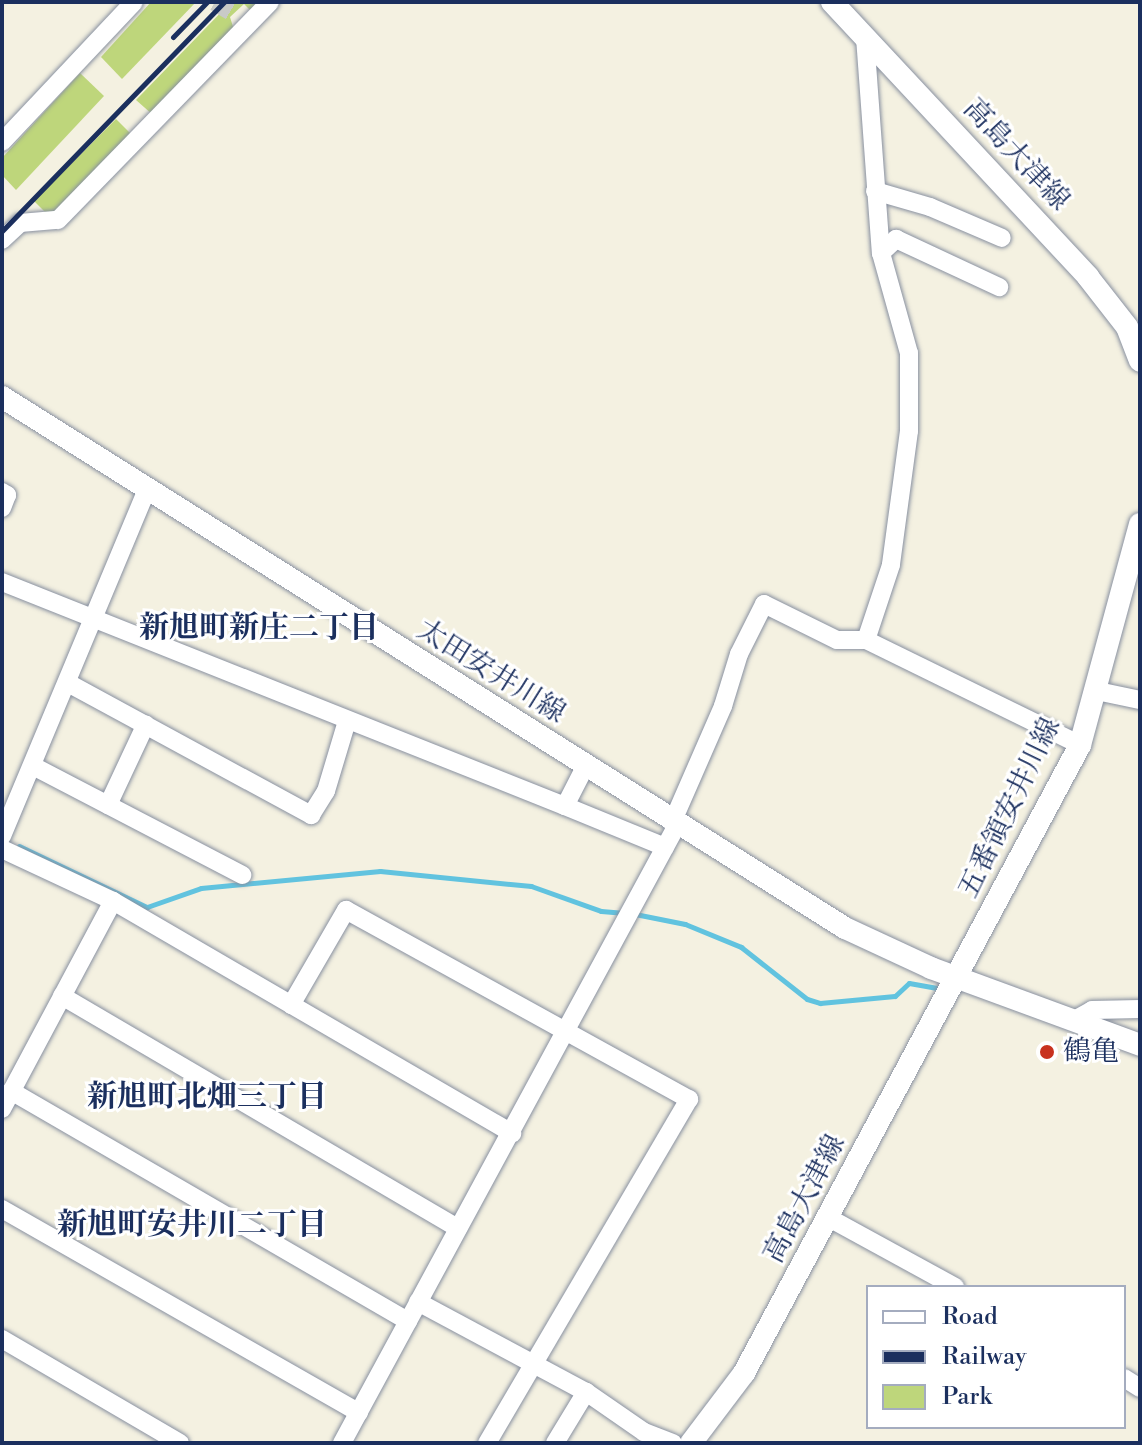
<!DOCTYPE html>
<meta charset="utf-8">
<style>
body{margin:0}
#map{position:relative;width:1142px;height:1445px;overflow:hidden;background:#f4f1e1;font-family:"Libre Bodoni","Noto Serif JP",serif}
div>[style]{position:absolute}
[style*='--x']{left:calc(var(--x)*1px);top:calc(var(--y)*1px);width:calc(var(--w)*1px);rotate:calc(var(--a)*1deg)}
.green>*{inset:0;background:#bed67b;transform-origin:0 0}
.stream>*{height:5px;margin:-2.5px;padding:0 2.5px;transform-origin:2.5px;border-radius:2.5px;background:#61c3df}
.minor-tunnel>*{height:18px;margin-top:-9px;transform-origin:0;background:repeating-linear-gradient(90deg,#c9cac7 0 18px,transparent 0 27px)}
.roads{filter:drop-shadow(0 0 2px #8890a0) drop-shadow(0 0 2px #8890a0)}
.minor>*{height:18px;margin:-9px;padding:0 9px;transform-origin:9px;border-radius:9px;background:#fff}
.major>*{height:22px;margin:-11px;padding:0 11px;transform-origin:11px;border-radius:11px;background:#fff}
.rail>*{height:5px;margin:-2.5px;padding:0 2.5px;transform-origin:2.5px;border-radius:2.5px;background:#1b2f5e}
.dots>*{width:22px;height:22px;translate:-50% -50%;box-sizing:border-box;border:4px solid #fff;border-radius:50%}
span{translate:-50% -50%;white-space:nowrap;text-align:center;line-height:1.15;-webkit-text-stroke:6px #fff;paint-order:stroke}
.street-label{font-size:28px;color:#1b2f5e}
.poi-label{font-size:28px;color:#1b2f5e}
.left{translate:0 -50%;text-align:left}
.neighbourhood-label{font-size:30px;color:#1b2f5e;font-weight:700}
.frame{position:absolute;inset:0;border:4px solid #1b2f5e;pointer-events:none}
.legend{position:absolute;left:866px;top:1285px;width:260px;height:144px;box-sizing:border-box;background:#fff;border:2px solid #a4acbf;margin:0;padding:10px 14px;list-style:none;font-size:24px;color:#1b2f5e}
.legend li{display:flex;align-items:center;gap:16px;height:40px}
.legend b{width:40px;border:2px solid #a4acbf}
</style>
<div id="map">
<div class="green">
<i style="clip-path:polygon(151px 2px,196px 2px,122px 79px,101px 57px)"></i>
<i style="clip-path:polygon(231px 2px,261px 2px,252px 12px,244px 4px,230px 17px,234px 30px,153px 115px,136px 100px)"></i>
<i style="clip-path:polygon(80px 73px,104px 96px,16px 190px,2px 175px,2px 158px)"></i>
<i style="left:116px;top:119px;width:23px;height:116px;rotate:45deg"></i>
</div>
<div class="stream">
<i style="--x:19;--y:846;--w:142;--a:25.5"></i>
<i style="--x:147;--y:907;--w:57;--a:-19.4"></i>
<i style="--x:201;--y:888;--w:180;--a:-5.4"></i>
<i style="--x:380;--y:871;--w:152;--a:5.7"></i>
<i style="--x:531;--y:886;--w:74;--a:19.7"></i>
<i style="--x:601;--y:911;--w:24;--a:5"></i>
<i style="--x:635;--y:914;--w:51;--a:11.3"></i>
<i style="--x:685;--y:924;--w:61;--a:22.3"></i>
<i style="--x:741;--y:947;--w:84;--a:38.2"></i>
<i style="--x:807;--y:999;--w:14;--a:17"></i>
<i style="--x:820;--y:1003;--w:75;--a:-5.3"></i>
<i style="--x:895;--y:996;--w:19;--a:-43"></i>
<i style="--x:909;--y:983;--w:27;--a:10"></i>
</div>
<div class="minor-tunnel">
<i style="--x:215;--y:2;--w:21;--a:31"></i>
</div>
<div class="roads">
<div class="minor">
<i style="--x:865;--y:37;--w:217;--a:85.8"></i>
<i style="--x:881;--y:253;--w:104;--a:74.4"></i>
<i style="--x:909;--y:353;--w:78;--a:90"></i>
<i style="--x:909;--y:431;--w:135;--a:97.7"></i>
<i style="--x:891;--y:565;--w:79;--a:108.4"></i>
<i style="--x:2;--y:142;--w:192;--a:-46.7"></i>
<i style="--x:875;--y:191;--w:57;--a:16.2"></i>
<i style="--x:930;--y:207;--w:78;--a:23.3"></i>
<i style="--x:2;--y:240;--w:25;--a:-43"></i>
<i style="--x:20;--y:223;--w:38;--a:-5"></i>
<i style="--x:58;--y:220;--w:304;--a:-45.8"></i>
<i style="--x:881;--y:253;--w:21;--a:-43"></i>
<i style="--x:896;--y:239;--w:114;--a:25"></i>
<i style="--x:2;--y:492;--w:6;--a:31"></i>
<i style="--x:7;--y:495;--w:14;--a:111"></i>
<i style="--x:2;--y:582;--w:606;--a:21.7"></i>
<i style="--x:565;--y:806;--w:44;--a:-62.9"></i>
<i style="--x:68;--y:683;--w:277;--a:28.5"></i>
<i style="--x:311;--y:815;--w:28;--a:-58"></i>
<i style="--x:326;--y:791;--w:73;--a:-73.3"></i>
<i style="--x:1097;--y:691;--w:44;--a:11.8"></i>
<i style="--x:33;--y:766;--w:236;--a:27.5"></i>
<i style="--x:108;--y:805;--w:89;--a:-64.9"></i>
<i style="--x:565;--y:806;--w:108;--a:22.3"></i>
<i style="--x:672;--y:823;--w:128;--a:-66.4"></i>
<i style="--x:723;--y:706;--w:54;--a:-72.9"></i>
<i style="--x:739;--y:654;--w:56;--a:-63.4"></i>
<i style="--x:764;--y:604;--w:81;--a:26.3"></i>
<i style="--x:837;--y:640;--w:29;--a:0"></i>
<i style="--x:866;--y:640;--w:238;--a:26.1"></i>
<i style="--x:2;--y:836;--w:375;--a:-67.3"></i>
<i style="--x:2;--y:849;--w:123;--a:25.1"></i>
<i style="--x:62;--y:996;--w:459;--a:30.4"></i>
<i style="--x:291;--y:1005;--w:110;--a:-59.9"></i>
<i style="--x:346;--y:910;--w:392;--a:28.9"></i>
<i style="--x:689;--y:1099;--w:399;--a:120.4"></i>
<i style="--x:1076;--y:1019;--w:18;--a:-29"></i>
<i style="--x:1092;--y:1010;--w:48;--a:-1.2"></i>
<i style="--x:11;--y:1091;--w:459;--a:30.1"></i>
<i style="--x:2;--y:1109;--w:236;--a:-61.9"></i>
<i style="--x:113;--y:901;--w:462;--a:30.2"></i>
<i style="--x:2;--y:1209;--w:411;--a:29.7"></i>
<i style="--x:829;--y:1218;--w:144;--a:28.7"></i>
<i style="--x:418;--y:1302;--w:191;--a:28.2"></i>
<i style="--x:586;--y:1392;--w:70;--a:34.6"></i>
<i style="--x:644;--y:1432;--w:31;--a:21"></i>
<i style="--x:2;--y:1339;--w:206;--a:30.3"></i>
<i style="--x:1124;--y:1378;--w:19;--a:32"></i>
<i style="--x:342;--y:1443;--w:703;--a:-61.54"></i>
<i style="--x:555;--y:1443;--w:60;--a:-58.7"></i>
</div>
<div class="major">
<i style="--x:832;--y:2;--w:376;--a:47"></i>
<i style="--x:1088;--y:277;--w:63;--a:52"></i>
<i style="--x:1127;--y:327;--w:36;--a:69"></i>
<i style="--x:2;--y:397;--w:996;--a:32.21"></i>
<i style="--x:845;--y:928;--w:95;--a:24.9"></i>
<i style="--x:931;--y:968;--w:223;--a:20.2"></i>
<i style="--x:691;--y:1443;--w:88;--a:-52.9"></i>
<i style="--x:744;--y:1373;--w:712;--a:-61.85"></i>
<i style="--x:1080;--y:745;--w:229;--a:-74.8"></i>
</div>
</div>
<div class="rail">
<i style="--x:173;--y:37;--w:49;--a:-45.8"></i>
<i style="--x:2;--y:231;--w:319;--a:-45.9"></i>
</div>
<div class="dots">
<i style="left:1047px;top:1052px;background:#c8321e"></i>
</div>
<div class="street-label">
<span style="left:1016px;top:155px;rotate:47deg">高島大津線</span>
<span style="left:491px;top:672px;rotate:32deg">太田安井川線</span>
<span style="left:1010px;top:808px;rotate:-64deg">五番領安井川線</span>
<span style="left:805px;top:1199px;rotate:-62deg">高島大津線</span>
</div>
<div class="poi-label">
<span class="left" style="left:1063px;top:1052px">鶴亀</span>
</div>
<div class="neighbourhood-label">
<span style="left:259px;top:628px">新旭町新庄二丁目</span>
<span style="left:207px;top:1097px">新旭町北畑三丁目</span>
<span style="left:192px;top:1225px">新旭町安井川二丁目</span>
</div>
<div class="frame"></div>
<ul class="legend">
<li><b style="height:10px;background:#fff"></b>Road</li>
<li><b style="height:10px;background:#1b2f5e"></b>Railway</li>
<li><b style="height:22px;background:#bed67b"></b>Park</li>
</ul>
</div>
